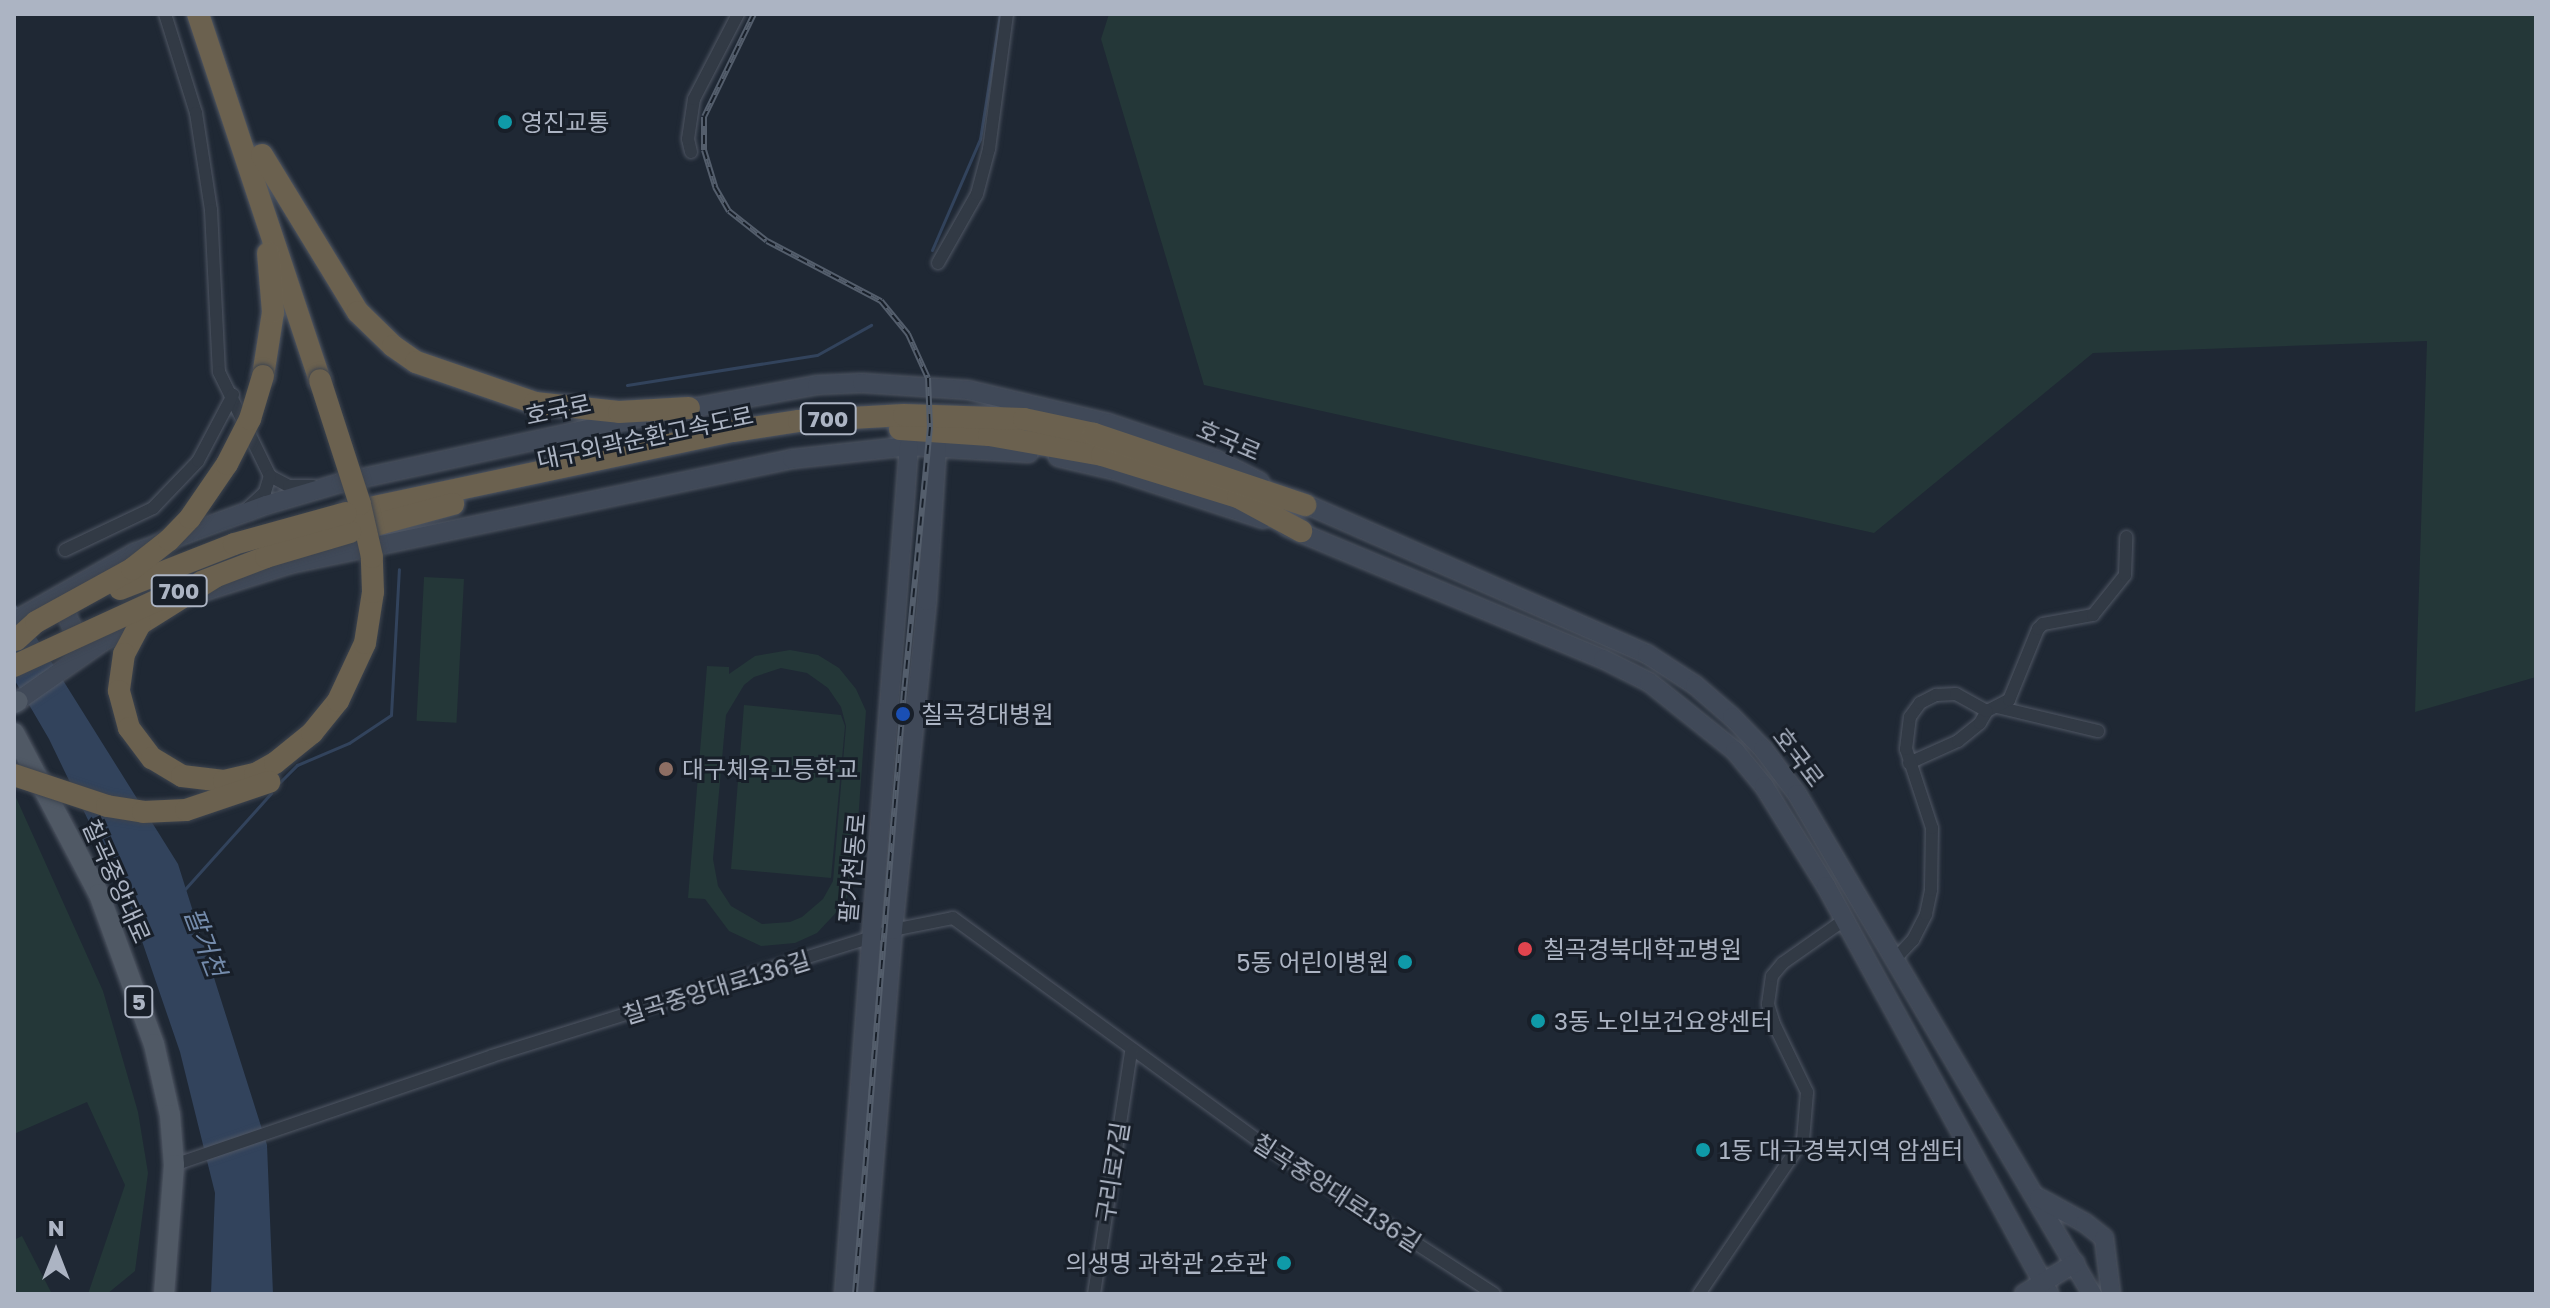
<!DOCTYPE html>
<meta charset="utf-8">
<style>
body{margin:0}
#map{position:relative;width:2550px;height:1308px;overflow:hidden;background:#1f2834;font-family:"Golos Text","Noto Sans KR",sans-serif}
div>[style]{position:absolute}
[style*='--x']{left:calc(var(--x)*1px);top:calc(var(--y)*1px);width:calc(var(--w)*1px);rotate:calc(var(--a)*1deg)}
.green>*{inset:0;background:#243738;transform-origin:0 0}
.water>*{inset:0;background:#32435c}
.stream>*{height:3px;margin:-1.5px;padding:0 1.5px;transform-origin:1.5px;border-radius:1.5px;background:#32435c}
.roads{filter:drop-shadow(0 0 2px #505764) drop-shadow(0 0 2px #505764)}
.street>*{height:12px;margin:-6px;padding:0 6px;transform-origin:6px;border-radius:6px;background:#323a45}
.secondary>*{height:18px;margin:-9px;padding:0 9px;transform-origin:9px;border-radius:9px;background:#404958}
.primary>*{height:20px;margin:-10px;padding:0 10px;transform-origin:10px;border-radius:10px;background:#505965}
.highway>*{height:22px;margin:-11px;padding:0 11px;transform-origin:11px;border-radius:11px;background:#6b614f}
.rail>*{height:6px;margin-top:-3px;transform-origin:0;background:repeating-linear-gradient(90deg,#181f29 0 9px,#545e6c 0 18px);box-sizing:border-box;border-block:2px solid #545e6c}
.bridges{filter:drop-shadow(0 0 2px #3d444f) drop-shadow(0 0 2px #3d444f)}
.highway-bridge>*{height:22px;margin:-11px;padding:0 11px;transform-origin:11px;border-radius:11px;background:#6b614f}
.dots>*{width:22px;height:22px;translate:-50% -50%;box-sizing:border-box;border:4px solid #181f29;border-radius:50%}
span{translate:-50% -50%;white-space:nowrap;text-align:center;line-height:1.15;-webkit-text-stroke:6px #181f29;paint-order:stroke}
.shield-label span{padding:2px 6px;background:#181f29;border:2px solid;border-radius:6px;-webkit-text-stroke-width:0}
.shield-label{font-size:22px;color:#acb4c3;font-weight:700}
.poi-label{font-size:24px;color:#acb4c3}
.left{translate:0 -50%;text-align:left}
.right{translate:-100% -50%;text-align:right}
.street-label{font-size:24px;color:#acb4c3}
.water-label{font-size:26px;color:#748bab;font-style:italic}
.frame{position:absolute;inset:0;border:16px solid #acb4c3;pointer-events:none}
.north{position:absolute;left:16px;top:1212px;width:80px;height:80px;-webkit-text-stroke:6px #181f29;paint-order:stroke;rotate:0deg;font-size:22px;font-weight:700;line-height:32px;text-align:center;color:#acb4c3}
.north::after{content:'';display:block;margin:auto;width:28px;height:36px;background:#acb4c3;clip-path:polygon(50% 0,100% 100%,50% 72%,0 100%)}
</style>
<div id="map">
<div class="green">
<i style="clip-path:polygon(1109px 14px,2536px 14px,2536px 677px,2415px 712px,2427px 341px,2093px 353px,1874px 533px,1204px 385px,1101px 39px)"></i>
<i style="left:464px;top:579px;width:144px;height:40px;rotate:93deg"></i>
<i style="clip-path:polygon(evenodd,790px 650px,818px 655px,839px 668px,856px 689px,866px 711px,854px 877px,845px 903px,817px 933px,795px 943px,761px 946px,729px 931px,705px 899px,688px 898px,707px 666px,729px 667px,729px 674px,755px 656px,790px 650px,781px 668px,807px 673px,828px 688px,841px 707px,846px 726px,833px 881px,823px 899px,802px 917px,790px 922px,762px 924px,731px 906px,718px 886px,713px 859px,726px 715px,744px 685px,754px 677px,781px 668px)"></i>
<i style="clip-path:polygon(744px 705px,841px 715px,845px 726px,831px 878px,731px 869px)"></i>
<i style="clip-path:polygon(14px 793px,103px 991px,138px 1112px,148px 1173px,135px 1271px,107px 1294px,88px 1294px,125px 1185px,87px 1102px,14px 1134px)"></i>
<i style="clip-path:polygon(22px 1236px,52px 1294px,14px 1294px,14px 1240px)"></i>
</div>
<div class="water">
<i style="clip-path:polygon(14px 602px,178px 864px,267px 1145px,273px 1294px,211px 1294px,215px 1193px,180px 1052px,131px 909px,49px 739px,14px 679px)"></i>
</div>
<div class="stream">
<i style="--x:932;--y:250;--w:121;--a:-66.6"></i>
<i style="--x:980;--y:139;--w:127;--a:-80.9"></i>
<i style="--x:627;--y:385;--w:192;--a:-9"></i>
<i style="--x:817;--y:355;--w:62;--a:-29.1"></i>
<i style="--x:278;--y:784;--w:27;--a:-45"></i>
<i style="--x:297;--y:765;--w:56;--a:-22.9"></i>
<i style="--x:349;--y:743;--w:50;--a:-33.7"></i>
<i style="--x:391;--y:715;--w:146;--a:-86.9"></i>
<i style="--x:185;--y:889;--w:129;--a:-48.1"></i>
</div>
<div class="roads">
<div class="street">
<i style="--x:165;--y:14;--w:104;--a:72.6"></i>
<i style="--x:196;--y:113;--w:98;--a:81.2"></i>
<i style="--x:211;--y:210;--w:162;--a:87.2"></i>
<i style="--x:219;--y:372;--w:116;--a:63.9"></i>
<i style="--x:270;--y:476;--w:21;--a:28"></i>
<i style="--x:289;--y:486;--w:24;--a:0"></i>
<i style="--x:691;--y:152;--w:13;--a:-103"></i>
<i style="--x:688;--y:139;--w:40;--a:-81.5"></i>
<i style="--x:694;--y:99;--w:96;--a:-62.6"></i>
<i style="--x:938;--y:263;--w:79;--a:-60.5"></i>
<i style="--x:977;--y:194;--w:47;--a:-75.1"></i>
<i style="--x:989;--y:149;--w:136;--a:-82.4"></i>
<i style="--x:248;--y:508;--w:23;--a:-43"></i>
<i style="--x:265;--y:492;--w:17;--a:-73"></i>
<i style="--x:65;--y:550;--w:98;--a:-25.5"></i>
<i style="--x:153;--y:508;--w:65;--a:-46.2"></i>
<i style="--x:198;--y:461;--w:75;--a:-62.1"></i>
<i style="--x:1997;--y:707;--w:104;--a:13.4"></i>
<i style="--x:1909;--y:763;--w:54;--a:-24.2"></i>
<i style="--x:1958;--y:741;--w:28;--a:-39"></i>
<i style="--x:1980;--y:723;--w:14;--a:-60"></i>
<i style="--x:1987;--y:711;--w:25;--a:-27"></i>
<i style="--x:2009;--y:700;--w:77;--a:-67.8"></i>
<i style="--x:2038;--y:629;--w:7;--a:-45"></i>
<i style="--x:2043;--y:624;--w:51;--a:-10.2"></i>
<i style="--x:2093;--y:615;--w:51;--a:-51.3"></i>
<i style="--x:2125;--y:575;--w:38;--a:-88"></i>
<i style="--x:1896;--y:958;--w:25;--a:-47"></i>
<i style="--x:1913;--y:940;--w:29;--a:-63"></i>
<i style="--x:1926;--y:914;--w:25;--a:-78"></i>
<i style="--x:1931;--y:890;--w:62;--a:-89.1"></i>
<i style="--x:1932;--y:828;--w:83;--a:-108.2"></i>
<i style="--x:1906;--y:749;--w:32;--a:-83"></i>
<i style="--x:1910;--y:717;--w:17;--a:-54"></i>
<i style="--x:1920;--y:703;--w:18;--a:-27"></i>
<i style="--x:1936;--y:695;--w:20;--a:-3"></i>
<i style="--x:1956;--y:694;--w:35;--a:29"></i>
<i style="--x:174;--y:1165;--w:336;--a:-18.9"></i>
<i style="--x:492;--y:1056;--w:420;--a:-17.4"></i>
<i style="--x:893;--y:930;--w:61;--a:-11.3"></i>
<i style="--x:953;--y:918;--w:385;--a:36.1"></i>
<i style="--x:1264;--y:1145;--w:274;--a:32.9"></i>
<i style="--x:1094;--y:1294;--w:246;--a:-81.3"></i>
<i style="--x:1699;--y:1294;--w:186;--a:-56"></i>
<i style="--x:1803;--y:1140;--w:48;--a:-85.2"></i>
<i style="--x:1807;--y:1092;--w:76;--a:-115.9"></i>
<i style="--x:1774;--y:1024;--w:21;--a:-107"></i>
<i style="--x:1768;--y:1004;--w:28;--a:-82"></i>
<i style="--x:1772;--y:976;--w:17;--a:-50"></i>
<i style="--x:1783;--y:963;--w:75;--a:-35.2"></i>
</div>
<div class="secondary">
<i style="--x:676;--y:411;--w:143;--a:-10.4"></i>
<i style="--x:817;--y:385;--w:45;--a:-2.5"></i>
<i style="--x:862;--y:383;--w:106;--a:3.8"></i>
<i style="--x:968;--y:390;--w:144;--a:13.3"></i>
<i style="--x:1108;--y:423;--w:115;--a:18.7"></i>
<i style="--x:1217;--y:460;--w:48;--a:27.1"></i>
<i style="--x:1058;--y:457;--w:57;--a:13.1"></i>
<i style="--x:1114;--y:470;--w:157;--a:18.2"></i>
<i style="--x:1294;--y:499;--w:386;--a:23.7"></i>
<i style="--x:1647;--y:654;--w:57;--a:32.9"></i>
<i style="--x:1695;--y:685;--w:49;--a:40.9"></i>
<i style="--x:1732;--y:717;--w:45;--a:45.9"></i>
<i style="--x:1763;--y:749;--w:56;--a:52.9"></i>
<i style="--x:1797;--y:794;--w:581;--a:59.46"></i>
<i style="--x:1287;--y:527;--w:342;--a:22.7"></i>
<i style="--x:1603;--y:659;--w:51;--a:26.6"></i>
<i style="--x:1649;--y:682;--w:110;--a:38.7"></i>
<i style="--x:1735;--y:751;--w:45;--a:50.4"></i>
<i style="--x:1764;--y:786;--w:118;--a:58.2"></i>
<i style="--x:1826;--y:886;--w:465;--a:61.3"></i>
<i style="--x:199;--y:593;--w:96;--a:-17.7"></i>
<i style="--x:290;--y:564;--w:513;--a:-11.81"></i>
<i style="--x:792;--y:459;--w:118;--a:-6.3"></i>
<i style="--x:909;--y:446;--w:120;--a:3.3"></i>
<i style="--x:71;--y:595;--w:19;--a:106"></i>
<i style="--x:66;--y:613;--w:11;--a:68"></i>
<i style="--x:70;--y:623;--w:13;--a:58"></i>
<i style="--x:77;--y:634;--w:16;--a:27"></i>
<i style="--x:14;--y:621;--w:138;--a:-29.5"></i>
<i style="--x:134;--y:553;--w:140;--a:-20"></i>
<i style="--x:266;--y:505;--w:77;--a:-16.6"></i>
<i style="--x:340;--y:483;--w:306;--a:-12.3"></i>
<i style="--x:18;--y:701;--w:103;--a:-35.1"></i>
<i style="--x:102;--y:642;--w:47;--a:-27.6"></i>
<i style="--x:2039;--y:1198;--w:52;--a:28.5"></i>
<i style="--x:2085;--y:1223;--w:24;--a:38"></i>
<i style="--x:2104;--y:1238;--w:56;--a:82.9"></i>
<i style="--x:844;--y:1294;--w:850;--a:-85.62"></i>
<i style="--x:863;--y:1294;--w:365;--a:-85.3"></i>
<i style="--x:893;--y:930;--w:331;--a:-84.1"></i>
<i style="--x:927;--y:601;--w:154;--a:-86.3"></i>
<i style="--x:2024;--y:1294;--w:60;--a:-31.3"></i>
</div>
<div class="primary">
<i style="--x:14;--y:703;--w:4;--a:-27"></i>
<i style="--x:14;--y:733;--w:182;--a:62.2"></i>
<i style="--x:99;--y:894;--w:160;--a:69.9"></i>
<i style="--x:154;--y:1044;--w:73;--a:77.3"></i>
<i style="--x:170;--y:1115;--w:50;--a:85.4"></i>
<i style="--x:174;--y:1165;--w:129;--a:94.4"></i>
</div>
<div class="highway">
<i style="--x:198;--y:14;--w:386;--a:71.6"></i>
<i style="--x:262;--y:155;--w:184;--a:58.6"></i>
<i style="--x:358;--y:312;--w:49;--a:44.2"></i>
<i style="--x:393;--y:346;--w:28;--a:35"></i>
<i style="--x:416;--y:362;--w:126;--a:19"></i>
<i style="--x:535;--y:403;--w:84;--a:6.1"></i>
<i style="--x:619;--y:412;--w:70;--a:-3.3"></i>
<i style="--x:263;--y:376;--w:65;--a:-81.1"></i>
<i style="--x:273;--y:312;--w:59;--a:-94.8"></i>
<i style="--x:900;--y:429;--w:89;--a:3.9"></i>
<i style="--x:989;--y:435;--w:115;--a:10"></i>
<i style="--x:1102;--y:455;--w:142;--a:17.2"></i>
<i style="--x:1238;--y:497;--w:72;--a:28.4"></i>
<i style="--x:346;--y:513;--w:396;--a:-12"></i>
<i style="--x:733;--y:431;--w:67;--a:-8.6"></i>
<i style="--x:799;--y:421;--w:105;--a:-3.3"></i>
<i style="--x:904;--y:415;--w:120;--a:1.9"></i>
<i style="--x:1024;--y:419;--w:72;--a:12.1"></i>
<i style="--x:1094;--y:434;--w:223;--a:18.6"></i>
<i style="--x:350;--y:532;--w:107;--a:-15.2"></i>
</div>
</div>
<div class="rail">
<i style="--x:754;--y:14;--w:114;--a:115.9"></i>
<i style="--x:704;--y:117;--w:33;--a:90"></i>
<i style="--x:704;--y:150;--w:39;--a:73"></i>
<i style="--x:715;--y:187;--w:28;--a:60"></i>
<i style="--x:729;--y:211;--w:48;--a:38.3"></i>
<i style="--x:767;--y:241;--w:129;--a:27.8"></i>
<i style="--x:881;--y:301;--w:43;--a:50.7"></i>
<i style="--x:908;--y:334;--w:48;--a:65.6"></i>
<i style="--x:928;--y:378;--w:49;--a:87.7"></i>
<i style="--x:930;--y:427;--w:265;--a:95.6"></i>
<i style="--x:904;--y:691;--w:605;--a:94.65"></i>
</div>
<div class="bridges">
<div class="highway-bridge">
<i style="--x:215;--y:577;--w:89;--a:147.9"></i>
<i style="--x:140;--y:624;--w:34;--a:118"></i>
<i style="--x:124;--y:654;--w:37;--a:98"></i>
<i style="--x:119;--y:691;--w:38;--a:75"></i>
<i style="--x:129;--y:728;--w:38;--a:53"></i>
<i style="--x:152;--y:758;--w:35;--a:31"></i>
<i style="--x:182;--y:776;--w:42;--a:6.8"></i>
<i style="--x:224;--y:781;--w:32;--a:-13"></i>
<i style="--x:255;--y:774;--w:23;--a:-29"></i>
<i style="--x:275;--y:763;--w:48;--a:-39"></i>
<i style="--x:312;--y:733;--w:41;--a:-50.9"></i>
<i style="--x:338;--y:701;--w:64;--a:-65"></i>
<i style="--x:365;--y:643;--w:52;--a:-81.1"></i>
<i style="--x:373;--y:592;--w:35;--a:-92"></i>
<i style="--x:372;--y:557;--w:54;--a:-102.8"></i>
<i style="--x:360;--y:504;--w:130;--a:-107.9"></i>
<i style="--x:201;--y:582;--w:70;--a:-21"></i>
<i style="--x:266;--y:557;--w:88;--a:-16.6"></i>
<i style="--x:120;--y:589;--w:123;--a:-21.5"></i>
<i style="--x:234;--y:544;--w:116;--a:-15.5"></i>
<i style="--x:16;--y:640;--w:27;--a:-42"></i>
<i style="--x:36;--y:622;--w:110;--a:-28.9"></i>
<i style="--x:132;--y:569;--w:47;--a:-38.1"></i>
<i style="--x:169;--y:540;--w:30;--a:-46"></i>
<i style="--x:190;--y:518;--w:65;--a:-55.6"></i>
<i style="--x:227;--y:464;--w:51;--a:-62.9"></i>
<i style="--x:250;--y:419;--w:45;--a:-73.2"></i>
<i style="--x:14;--y:666;--w:163;--a:-24.7"></i>
<i style="--x:14;--y:775;--w:98;--a:18.4"></i>
<i style="--x:107;--y:806;--w:36;--a:9"></i>
<i style="--x:143;--y:812;--w:43;--a:-2.7"></i>
<i style="--x:186;--y:810;--w:88;--a:-18.6"></i>
</div>
</div>
<div class="dots">
<i style="left:505px;top:122px;background:#0f9aa8"></i>
<i style="left:903px;top:714px;background:#1a4fb4"></i>
<i style="left:666px;top:769px;background:#8d6e63"></i>
<i style="left:1525px;top:949px;background:#e0444e"></i>
<i style="left:1405px;top:962px;background:#0f9aa8"></i>
<i style="left:1538px;top:1021px;background:#0f9aa8"></i>
<i style="left:1703px;top:1150px;background:#0f9aa8"></i>
<i style="left:1284px;top:1263px;background:#0f9aa8"></i>
</div>
<div class="shield-label">
<span style="left:828px;top:419px">700</span>
<span style="left:179px;top:591px">700</span>
<span style="left:139px;top:1002px">5</span>
</div>
<div class="poi-label">
<span class="left" style="left:521px;top:122px">영진교통</span>
<span class="left" style="left:921px;top:714px">칠곡경대병원</span>
<span class="left" style="left:682px;top:769px">대구체육고등학교</span>
<span class="left" style="left:1543px;top:949px">칠곡경북대학교병원</span>
<span class="right" style="left:1389px;top:962px">5동 어린이병원</span>
<span class="left" style="left:1554px;top:1021px">3동 노인보건요양센터</span>
<span class="left" style="left:1719px;top:1150px">1동 대구경북지역 암셈터</span>
<span class="right" style="left:1268px;top:1263px">의생명 과학관 2호관</span>
</div>
<div class="street-label">
<span style="left:558px;top:409px;rotate:-12deg">호국로</span>
<span style="left:645px;top:437px;rotate:-12deg">대구외곽순환고속도로</span>
<span style="left:1229px;top:440px;rotate:23deg">호국로</span>
<span style="left:1799px;top:757px;rotate:53deg">호국로</span>
<span style="left:852px;top:868px;rotate:-85deg">팔거천동로</span>
<span style="left:117px;top:881px;rotate:66deg">칠곡중앙대로</span>
<span style="left:716px;top:987px;rotate:-17deg">칠곡중앙대로136길</span>
<span style="left:1112px;top:1172px;rotate:-81deg">구리로7길</span>
<span style="left:1337px;top:1192px;rotate:33deg">칠곡중앙대로136길</span>
</div>
<div class="water-label">
<span style="left:205px;top:942px;rotate:69deg">팔거천</span>
</div>
<div class="frame"></div>
<div class="north">N</div>
</div>
